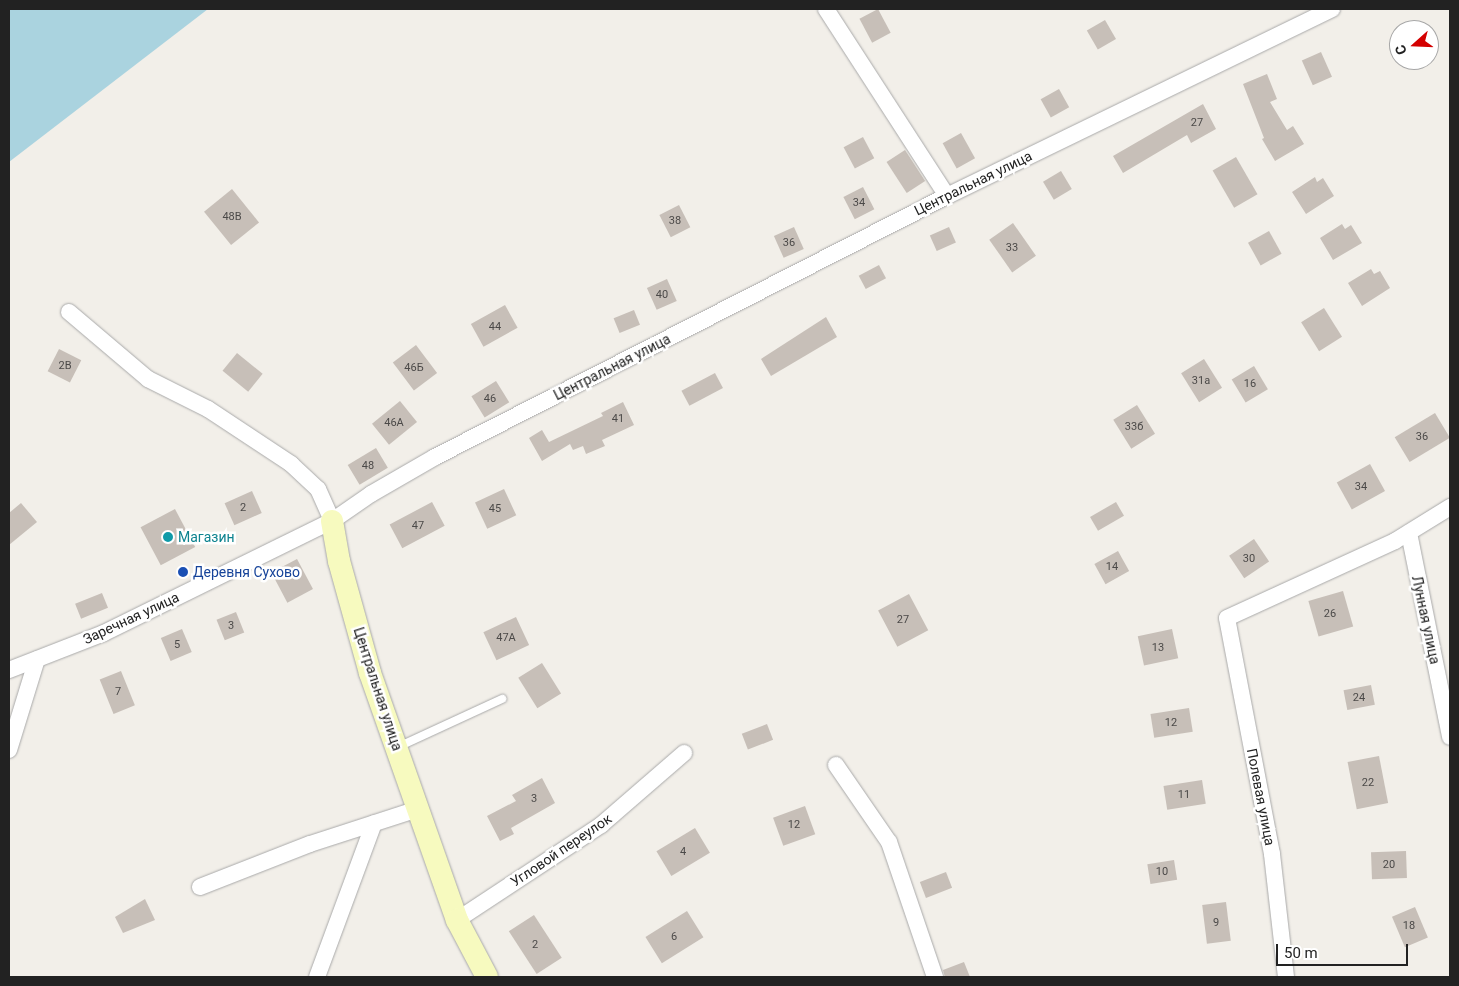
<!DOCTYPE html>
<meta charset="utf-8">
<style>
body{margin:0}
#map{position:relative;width:1459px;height:986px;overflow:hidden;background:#f2efe9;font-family:Roboto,sans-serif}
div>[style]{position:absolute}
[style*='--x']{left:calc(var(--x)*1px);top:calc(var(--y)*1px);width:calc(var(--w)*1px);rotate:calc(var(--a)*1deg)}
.water>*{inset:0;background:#aad3df}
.building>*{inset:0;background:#c7bfb8;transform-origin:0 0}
.roads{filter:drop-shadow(0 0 1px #a9a9a9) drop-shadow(0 0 1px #a9a9a9)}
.lane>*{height:8px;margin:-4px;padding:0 4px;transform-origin:4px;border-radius:4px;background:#fff}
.street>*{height:16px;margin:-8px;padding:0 8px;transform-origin:8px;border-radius:8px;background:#fff}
.secondary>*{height:22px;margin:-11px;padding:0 11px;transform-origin:11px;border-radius:11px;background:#f7fabf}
.dots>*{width:14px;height:14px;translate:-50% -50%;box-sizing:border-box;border:2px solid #fff;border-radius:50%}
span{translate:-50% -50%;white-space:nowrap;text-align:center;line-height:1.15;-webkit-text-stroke:5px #fff;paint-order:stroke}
.number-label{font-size:11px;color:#4b4948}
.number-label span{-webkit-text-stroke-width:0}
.street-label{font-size:14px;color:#222}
.culture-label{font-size:14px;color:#0d838f}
.left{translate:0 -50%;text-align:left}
.transit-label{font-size:14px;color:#164399}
.frame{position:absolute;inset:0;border:10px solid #222;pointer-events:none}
.north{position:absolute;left:1389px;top:20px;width:50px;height:50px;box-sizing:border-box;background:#fff;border:1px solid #a7a7a7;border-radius:50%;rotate:250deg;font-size:14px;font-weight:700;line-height:20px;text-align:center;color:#222}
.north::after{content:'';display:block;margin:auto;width:18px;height:22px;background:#d40000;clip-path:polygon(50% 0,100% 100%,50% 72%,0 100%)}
.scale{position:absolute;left:1276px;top:944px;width:132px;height:22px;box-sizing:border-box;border:2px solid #222;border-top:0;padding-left:6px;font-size:15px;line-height:18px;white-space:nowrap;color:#222;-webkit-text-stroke:4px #fff;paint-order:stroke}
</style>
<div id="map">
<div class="water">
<i style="clip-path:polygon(9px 9px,208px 9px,9px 162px)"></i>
</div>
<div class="building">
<i style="left:878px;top:9px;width:27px;height:21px;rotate:62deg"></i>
<i style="left:1105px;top:20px;width:22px;height:21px;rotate:60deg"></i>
<i style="left:1321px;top:52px;width:27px;height:21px;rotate:66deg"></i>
<i style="clip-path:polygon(1267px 74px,1277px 99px,1270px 102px,1287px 130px,1293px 126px,1304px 144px,1275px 161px,1262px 139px,1264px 138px,1243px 84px)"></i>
<i style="left:1059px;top:89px;width:21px;height:21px;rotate:61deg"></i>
<i style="clip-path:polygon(1203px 104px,1216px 129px,1191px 143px,1187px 135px,1123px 173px,1113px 156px)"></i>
<i style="left:961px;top:133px;width:29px;height:21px;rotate:61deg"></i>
<i style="left:863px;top:137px;width:24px;height:22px;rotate:62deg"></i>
<i style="left:905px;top:150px;width:37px;height:22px;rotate:57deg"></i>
<i style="left:1236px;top:157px;width:43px;height:27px;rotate:60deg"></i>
<i style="left:1061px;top:171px;width:21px;height:21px;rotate:59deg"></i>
<i style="clip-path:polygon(1315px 177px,1317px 182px,1323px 178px,1334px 196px,1306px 214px,1292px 192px)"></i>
<i style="left:863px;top:187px;width:25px;height:22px;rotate:63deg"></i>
<i style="left:232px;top:189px;width:43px;height:36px;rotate:51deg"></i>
<i style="left:679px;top:205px;width:25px;height:22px;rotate:63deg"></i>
<i style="left:1013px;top:223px;width:40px;height:29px;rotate:55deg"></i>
<i style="clip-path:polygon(1342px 224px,1345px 229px,1351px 225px,1362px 243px,1333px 260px,1320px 238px)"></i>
<i style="left:794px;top:227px;width:24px;height:22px;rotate:66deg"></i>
<i style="left:949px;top:227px;width:17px;height:21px;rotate:66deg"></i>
<i style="left:1269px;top:231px;width:26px;height:24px;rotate:61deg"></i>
<i style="left:879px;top:265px;width:15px;height:23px;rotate:62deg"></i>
<i style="clip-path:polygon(1371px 269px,1374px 274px,1380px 271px,1390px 288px,1362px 306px,1348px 283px)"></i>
<i style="left:667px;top:279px;width:24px;height:22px;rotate:66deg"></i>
<i style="left:505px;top:305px;width:26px;height:39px;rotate:61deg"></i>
<i style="left:1324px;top:308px;width:34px;height:27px;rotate:58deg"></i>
<i style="left:634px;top:310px;width:16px;height:22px;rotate:68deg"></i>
<i style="clip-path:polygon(826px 317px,837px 337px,771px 376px,761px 359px)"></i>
<i style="left:416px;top:345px;width:35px;height:29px;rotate:53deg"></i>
<i style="left:59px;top:349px;width:25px;height:25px;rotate:27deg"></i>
<i style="left:237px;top:353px;width:33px;height:23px;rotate:39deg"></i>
<i style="left:1204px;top:359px;width:34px;height:27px;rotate:58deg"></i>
<i style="left:1254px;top:366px;width:27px;height:26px;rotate:59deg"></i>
<i style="left:715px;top:373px;width:17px;height:38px;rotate:62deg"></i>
<i style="left:496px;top:381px;width:25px;height:29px;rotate:58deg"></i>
<i style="left:400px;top:401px;width:27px;height:36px;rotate:51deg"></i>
<i style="clip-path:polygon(623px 402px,634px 425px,602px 440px,605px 446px,586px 454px,583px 446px,573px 450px,570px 444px,542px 461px,529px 438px,542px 430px,549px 442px,603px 416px,601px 413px)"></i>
<i style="left:1137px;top:405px;width:34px;height:28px;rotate:58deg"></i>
<i style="left:1435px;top:413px;width:29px;height:47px;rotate:59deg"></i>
<i style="left:376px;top:448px;width:23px;height:33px;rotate:59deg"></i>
<i style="left:1370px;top:464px;width:31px;height:38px;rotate:61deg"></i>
<i style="left:504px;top:489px;width:29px;height:32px;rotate:65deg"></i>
<i style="left:252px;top:491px;width:24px;height:30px;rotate:66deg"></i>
<i style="left:432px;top:502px;width:27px;height:48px;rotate:62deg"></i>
<i style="left:1116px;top:502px;width:16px;height:30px;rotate:60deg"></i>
<i style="clip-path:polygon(21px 503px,37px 522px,9px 545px,9px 513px)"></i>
<i style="left:175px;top:509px;width:43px;height:39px;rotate:62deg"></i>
<i style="left:1254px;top:539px;width:27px;height:30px;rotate:56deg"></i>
<i style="left:1118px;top:551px;width:23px;height:27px;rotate:61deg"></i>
<i style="left:297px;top:559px;width:34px;height:29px;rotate:62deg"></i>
<i style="left:1343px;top:591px;width:37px;height:36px;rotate:74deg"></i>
<i style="left:102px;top:593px;width:16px;height:29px;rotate:68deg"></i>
<i style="left:909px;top:594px;width:41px;height:35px;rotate:62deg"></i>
<i style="left:236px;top:612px;width:22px;height:21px;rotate:68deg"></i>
<i style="left:516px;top:617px;width:31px;height:36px;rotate:65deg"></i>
<i style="left:182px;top:629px;width:25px;height:23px;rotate:67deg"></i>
<i style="left:1172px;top:629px;width:30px;height:35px;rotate:78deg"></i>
<i style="left:542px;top:663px;width:36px;height:28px;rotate:58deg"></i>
<i style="left:121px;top:671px;width:37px;height:23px;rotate:68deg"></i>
<i style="left:1371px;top:685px;width:20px;height:28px;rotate:79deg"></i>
<i style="left:1189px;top:708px;width:24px;height:39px;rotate:81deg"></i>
<i style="left:767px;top:724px;width:17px;height:27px;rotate:69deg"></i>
<i style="left:1379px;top:756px;width:48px;height:32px;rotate:79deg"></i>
<i style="clip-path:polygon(542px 778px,555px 803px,511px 828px,514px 834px,500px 841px,487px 816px,516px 801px,512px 795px)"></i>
<i style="left:1202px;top:780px;width:24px;height:39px;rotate:81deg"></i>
<i style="left:805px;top:806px;width:30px;height:34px;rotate:70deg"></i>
<i style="left:695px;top:828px;width:29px;height:45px;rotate:59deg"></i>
<i style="left:1406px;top:851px;width:27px;height:35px;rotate:88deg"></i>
<i style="left:1174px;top:860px;width:20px;height:27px;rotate:81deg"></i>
<i style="left:946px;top:872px;width:17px;height:28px;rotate:69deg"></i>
<i style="clip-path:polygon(145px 899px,155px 920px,123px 933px,115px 917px)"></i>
<i style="left:1226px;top:902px;width:39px;height:24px;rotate:83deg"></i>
<i style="left:1415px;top:907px;width:33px;height:25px;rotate:67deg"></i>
<i style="left:687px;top:911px;width:31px;height:49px;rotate:58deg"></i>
<i style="left:534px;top:915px;width:51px;height:30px;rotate:57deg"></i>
<i style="clip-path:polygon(964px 962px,970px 977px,945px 977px,943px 970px)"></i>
</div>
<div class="roads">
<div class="lane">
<i style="--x:398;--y:747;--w:115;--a:-24.8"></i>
</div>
<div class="street">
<i style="--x:826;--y:9;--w:223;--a:57.1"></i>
<i style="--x:69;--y:312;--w:104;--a:40.3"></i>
<i style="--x:148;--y:379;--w:67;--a:26.6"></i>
<i style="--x:208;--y:409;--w:100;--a:33.5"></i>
<i style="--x:291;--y:464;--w:37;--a:43"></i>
<i style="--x:318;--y:489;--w:35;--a:66"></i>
<i style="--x:1409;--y:533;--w:208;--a:78.6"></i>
<i style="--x:9;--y:670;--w:102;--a:-21.3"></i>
<i style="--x:104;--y:633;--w:254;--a:-26.2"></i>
<i style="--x:332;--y:521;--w:47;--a:-34.7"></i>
<i style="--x:371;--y:494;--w:74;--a:-30"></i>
<i style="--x:435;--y:457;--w:575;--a:-27.01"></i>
<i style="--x:947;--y:196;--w:428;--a:-25.9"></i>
<i style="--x:9;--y:750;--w:95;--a:-72.9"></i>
<i style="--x:836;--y:765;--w:93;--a:55.5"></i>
<i style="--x:889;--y:842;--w:143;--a:71.2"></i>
<i style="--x:200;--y:887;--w:118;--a:-21.4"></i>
<i style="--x:310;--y:844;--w:114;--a:-18"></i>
<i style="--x:457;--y:920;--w:173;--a:-33.4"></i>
<i style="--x:601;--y:825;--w:110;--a:-40.9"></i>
<i style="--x:317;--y:977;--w:164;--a:-69.7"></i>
<i style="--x:1286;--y:977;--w:124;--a:-96.5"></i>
<i style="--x:1272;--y:854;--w:240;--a:-100.8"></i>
<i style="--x:1227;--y:618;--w:185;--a:-24.6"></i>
<i style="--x:1395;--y:541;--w:65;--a:-31.7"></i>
</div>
<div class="secondary">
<i style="--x:332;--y:521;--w:41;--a:80.1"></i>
<i style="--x:339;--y:561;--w:116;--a:74.5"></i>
<i style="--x:370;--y:673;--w:262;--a:70.6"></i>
<i style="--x:457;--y:920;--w:64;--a:62.2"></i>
</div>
</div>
<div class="dots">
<i style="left:168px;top:537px;background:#0f9aa8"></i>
<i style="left:183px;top:572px;background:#1a4fb4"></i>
</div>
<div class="number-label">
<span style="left:1197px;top:123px">27</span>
<span style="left:859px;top:203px">34</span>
<span style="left:232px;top:217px">48В</span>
<span style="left:675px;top:221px">38</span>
<span style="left:789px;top:243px">36</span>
<span style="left:1012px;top:248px">33</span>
<span style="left:662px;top:295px">40</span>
<span style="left:495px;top:327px">44</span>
<span style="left:65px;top:366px">2В</span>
<span style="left:414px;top:368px">46Б</span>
<span style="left:1201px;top:381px">31а</span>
<span style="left:1250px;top:384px">16</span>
<span style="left:490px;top:399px">46</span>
<span style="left:618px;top:419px">41</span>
<span style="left:394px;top:423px">46А</span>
<span style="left:1134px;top:427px">33б</span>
<span style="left:1422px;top:437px">36</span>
<span style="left:368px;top:466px">48</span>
<span style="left:1361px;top:487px">34</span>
<span style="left:243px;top:508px">2</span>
<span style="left:495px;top:509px">45</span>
<span style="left:418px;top:526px">47</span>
<span style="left:1249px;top:559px">30</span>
<span style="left:1112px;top:567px">14</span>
<span style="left:1330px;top:614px">26</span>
<span style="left:903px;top:620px">27</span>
<span style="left:231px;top:626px">3</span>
<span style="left:506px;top:638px">47А</span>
<span style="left:177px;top:645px">5</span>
<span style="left:1158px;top:648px">13</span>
<span style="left:118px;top:692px">7</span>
<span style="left:1359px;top:698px">24</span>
<span style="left:1171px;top:723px">12</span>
<span style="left:1368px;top:783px">22</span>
<span style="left:1184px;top:795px">11</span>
<span style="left:534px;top:799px">3</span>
<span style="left:794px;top:825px">12</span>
<span style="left:683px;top:852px">4</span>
<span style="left:1389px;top:865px">20</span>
<span style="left:1162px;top:872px">10</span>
<span style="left:1216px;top:923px">9</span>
<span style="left:1409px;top:926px">18</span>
<span style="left:674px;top:937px">6</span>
<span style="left:535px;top:945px">2</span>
</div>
<div class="street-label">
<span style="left:973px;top:183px;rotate:-26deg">Центральная улица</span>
<span style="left:612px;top:367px;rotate:-27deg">Центральная улица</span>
<span style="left:131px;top:618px;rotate:-25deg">Заречная улица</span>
<span style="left:1426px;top:620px;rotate:78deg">Лунная улица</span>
<span style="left:378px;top:689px;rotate:72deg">Центральная улица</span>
<span style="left:1261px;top:797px;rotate:79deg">Полевая улица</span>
<span style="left:561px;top:850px;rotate:-34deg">Угловой переулок</span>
</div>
<div class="culture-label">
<span class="left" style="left:178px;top:537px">Магазин</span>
</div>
<div class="transit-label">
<span class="left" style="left:193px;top:572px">Деревня Сухово</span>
</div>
<div class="frame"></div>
<div class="north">С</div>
<div class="scale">50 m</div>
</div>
